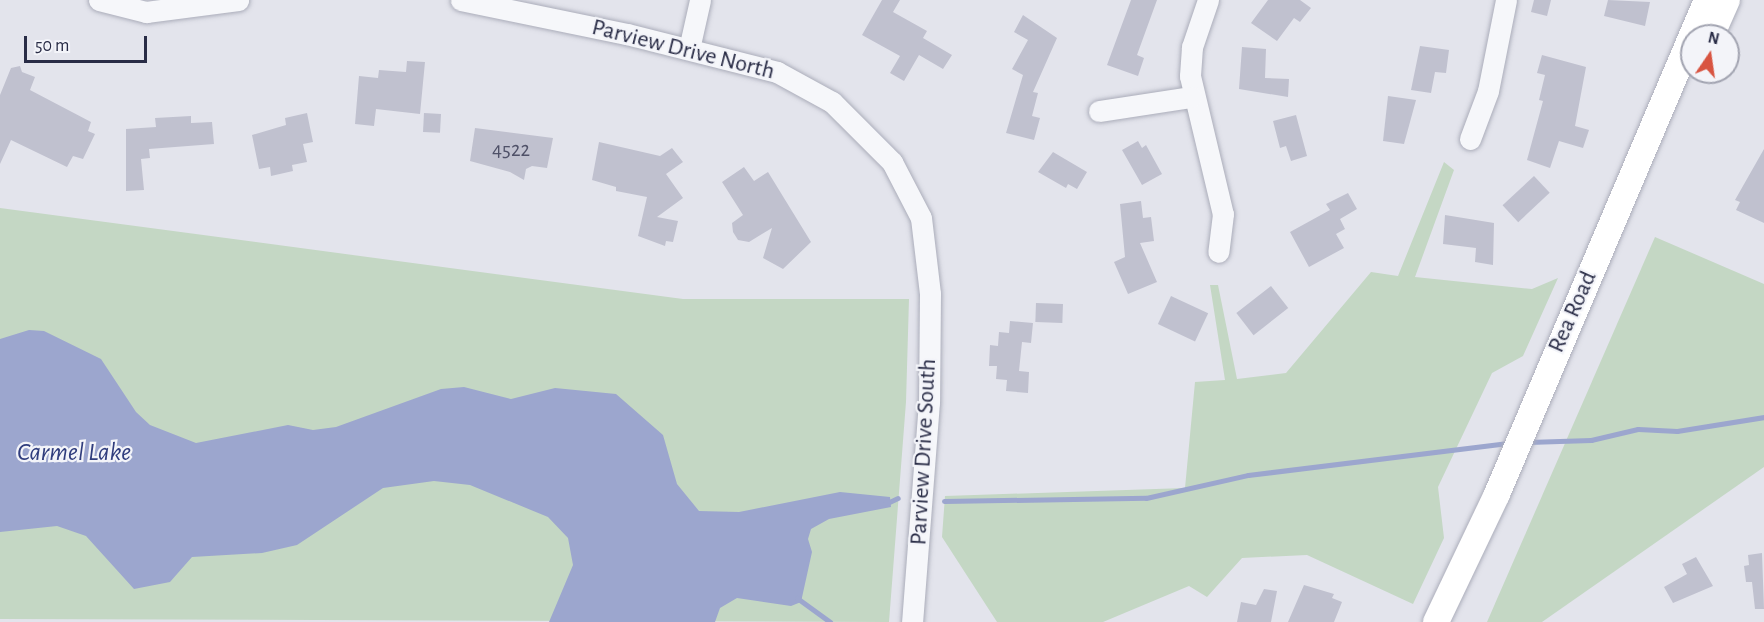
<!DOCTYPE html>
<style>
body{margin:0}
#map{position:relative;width:1764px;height:622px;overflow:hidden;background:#e3e4ec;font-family:"Alegreya Sans",sans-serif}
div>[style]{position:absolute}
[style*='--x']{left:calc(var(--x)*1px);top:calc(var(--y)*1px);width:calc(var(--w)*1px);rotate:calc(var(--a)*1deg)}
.green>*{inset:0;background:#c4d7c4}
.water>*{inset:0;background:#9ca6ce}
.stream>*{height:5px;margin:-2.5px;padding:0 2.5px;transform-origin:2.5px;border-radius:2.5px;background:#9ca6ce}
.building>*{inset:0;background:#c0c1cf;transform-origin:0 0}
.roads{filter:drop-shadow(0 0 2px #abadba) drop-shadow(0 0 2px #abadba)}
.minor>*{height:21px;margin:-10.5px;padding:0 10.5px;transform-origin:10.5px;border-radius:10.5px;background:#f6f7fa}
.major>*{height:26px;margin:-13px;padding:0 13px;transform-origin:13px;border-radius:13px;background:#fff}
span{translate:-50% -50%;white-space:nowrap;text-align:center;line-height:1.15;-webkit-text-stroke:4.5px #f3f4f9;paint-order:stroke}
.number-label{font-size:21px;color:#4f5168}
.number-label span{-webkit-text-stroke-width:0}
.street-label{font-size:24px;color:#292c46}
.water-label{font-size:26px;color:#303d7d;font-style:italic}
.north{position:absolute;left:1680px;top:24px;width:60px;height:60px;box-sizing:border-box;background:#f3f4f9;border:2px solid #a2a4b1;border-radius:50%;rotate:13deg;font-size:16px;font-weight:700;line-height:24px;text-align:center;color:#292c46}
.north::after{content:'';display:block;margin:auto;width:21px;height:27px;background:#d85441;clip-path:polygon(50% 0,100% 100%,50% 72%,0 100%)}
.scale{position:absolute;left:24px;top:36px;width:123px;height:27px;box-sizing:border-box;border:3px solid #292c46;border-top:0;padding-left:8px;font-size:18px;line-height:21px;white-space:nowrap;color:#292c46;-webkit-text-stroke:4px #f3f4f9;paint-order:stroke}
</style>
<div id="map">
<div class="green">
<i style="clip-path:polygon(1444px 162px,1454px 170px,1415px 277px,1532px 289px,1558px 278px,1523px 356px,1492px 373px,1438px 487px,1444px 538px,1413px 604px,1307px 555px,1242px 558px,1207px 597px,1189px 586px,1103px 622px,997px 622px,942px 537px,945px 496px,1185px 488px,1195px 382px,1225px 380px,1210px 285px,1218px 285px,1237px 379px,1286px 373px,1371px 272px,1398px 276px)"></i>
<i style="clip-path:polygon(0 208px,683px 299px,909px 299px,906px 402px,889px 622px,0 619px)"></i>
<i style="clip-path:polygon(1655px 237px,1764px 284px,1764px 467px,1542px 622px,1487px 622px)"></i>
</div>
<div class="water">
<i style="clip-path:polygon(29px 330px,44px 331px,101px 359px,136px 412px,150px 425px,196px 443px,288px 425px,313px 430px,336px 427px,441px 389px,464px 387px,511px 399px,555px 388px,616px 394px,663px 435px,677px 484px,699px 511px,739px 512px,840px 492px,890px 497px,891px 507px,829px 519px,811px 529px,808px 539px,812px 552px,801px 602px,791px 606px,737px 598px,720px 608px,715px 622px,549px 622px,573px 565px,568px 538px,548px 517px,470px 485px,434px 481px,383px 488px,297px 545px,262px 553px,192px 557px,170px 582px,134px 589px,86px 536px,57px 526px,0 532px,0 339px)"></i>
</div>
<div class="stream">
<i style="--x:1528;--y:442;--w:63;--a:-1.8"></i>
<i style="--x:1591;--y:440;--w:48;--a:-13.2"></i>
<i style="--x:1638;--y:429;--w:39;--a:3"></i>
<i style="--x:1677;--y:431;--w:88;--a:-9.1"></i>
<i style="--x:944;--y:501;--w:202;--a:-0.9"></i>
<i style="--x:1146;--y:498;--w:105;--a:-12.7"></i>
<i style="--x:1248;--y:475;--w:264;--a:-7"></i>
<i style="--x:885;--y:504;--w:14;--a:-25"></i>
<i style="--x:797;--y:598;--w:41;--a:36"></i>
</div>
<div class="building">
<i style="clip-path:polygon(882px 0,900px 0,893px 12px,927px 31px,923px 38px,952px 55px,943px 69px,919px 55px,904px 81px,890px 73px,900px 56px,862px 35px)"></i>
<i style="clip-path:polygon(1131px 0,1157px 0,1137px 55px,1144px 58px,1138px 76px,1107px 65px)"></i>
<i style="clip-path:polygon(1268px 0,1300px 0,1311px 8px,1300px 22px,1294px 18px,1277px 41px,1251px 23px)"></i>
<i style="clip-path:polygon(1534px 0,1551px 0,1547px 16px,1531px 12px)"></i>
<i style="clip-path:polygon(1608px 0,1650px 2px,1645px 26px,1604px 16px)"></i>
<i style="clip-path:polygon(1023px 15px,1057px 38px,1033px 92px,1038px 93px,1032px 116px,1040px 118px,1034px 140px,1006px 133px,1023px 75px,1012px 69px,1028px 40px,1014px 32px)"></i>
<i style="clip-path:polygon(1420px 46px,1449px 50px,1446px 73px,1435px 72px,1431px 93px,1411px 90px)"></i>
<i style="clip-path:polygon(1242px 47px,1266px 49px,1265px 78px,1289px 79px,1288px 97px,1239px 89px)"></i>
<i style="clip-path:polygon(1542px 55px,1586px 67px,1575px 126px,1589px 130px,1583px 148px,1559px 141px,1550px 168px,1527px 160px,1543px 101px,1539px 100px,1545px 75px,1537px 73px)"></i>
<i style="clip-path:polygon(407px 61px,425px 62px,420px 114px,376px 109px,374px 126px,355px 124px,359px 76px,378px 78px,379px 70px,406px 72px)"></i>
<i style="clip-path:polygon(20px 66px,22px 72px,35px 77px,30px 90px,91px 122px,88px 131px,95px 134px,83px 159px,73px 156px,67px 167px,11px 140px,0 164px,0 95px,11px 68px)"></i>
<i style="clip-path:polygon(1388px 96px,1416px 100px,1404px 144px,1383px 141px)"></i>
<i style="clip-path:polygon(307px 113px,313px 142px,303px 144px,307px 162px,292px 165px,293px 171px,271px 176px,270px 167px,259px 169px,252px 135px,286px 125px,285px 118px)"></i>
<i style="left:424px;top:113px;width:17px;height:19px;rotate:3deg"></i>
<i style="clip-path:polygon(1296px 115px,1307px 156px,1291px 161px,1286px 146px,1280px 148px,1273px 121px)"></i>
<i style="clip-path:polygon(191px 116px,191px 123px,212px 122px,214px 144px,149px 149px,150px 158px,141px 159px,144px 190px,126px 191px,126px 129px,156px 127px,155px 118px)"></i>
<i style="clip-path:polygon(475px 128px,553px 138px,547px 168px,532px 166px,526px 169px,524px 180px,510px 172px,470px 161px)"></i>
<i style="clip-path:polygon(1138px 141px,1142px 148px,1146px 145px,1162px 174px,1142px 185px,1122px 150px)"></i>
<i style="clip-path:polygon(599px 142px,660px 156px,672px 148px,683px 162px,666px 174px,683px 198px,657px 217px,678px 221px,673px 242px,666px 241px,665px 246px,638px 236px,647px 197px,616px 191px,616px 187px,592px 180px)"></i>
<i style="clip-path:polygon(1764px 149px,1764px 223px,1736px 210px,1740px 202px,1735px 200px)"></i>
<i style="clip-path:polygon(1053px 152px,1087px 172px,1077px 189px,1068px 184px,1066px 188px,1038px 172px)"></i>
<i style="clip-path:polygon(744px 167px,754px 181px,768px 172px,811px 242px,783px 269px,763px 258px,772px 228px,749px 242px,738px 240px,733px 232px,732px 223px,743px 215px,722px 182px)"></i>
<i style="left:1534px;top:176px;width:23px;height:43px;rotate:47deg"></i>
<i style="clip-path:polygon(1348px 193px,1357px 209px,1340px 219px,1345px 229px,1336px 234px,1344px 248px,1309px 267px,1290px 232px,1330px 210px,1326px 204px)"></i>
<i style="clip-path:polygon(1141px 201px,1143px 218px,1151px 217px,1154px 241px,1140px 243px,1157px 282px,1128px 294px,1114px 262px,1125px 257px,1120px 204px)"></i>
<i style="clip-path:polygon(1445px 215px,1494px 223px,1493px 265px,1475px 262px,1476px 248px,1443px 244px)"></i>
<i style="left:1271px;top:286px;width:28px;height:44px;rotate:52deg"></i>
<i style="left:1171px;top:296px;width:41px;height:31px;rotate:25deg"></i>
<i style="left:1036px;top:303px;width:27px;height:19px;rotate:2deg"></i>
<i style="clip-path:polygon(1010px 321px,1033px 323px,1031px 343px,1022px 342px,1019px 371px,1029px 372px,1028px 393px,1006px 391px,1007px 380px,996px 379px,997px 366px,989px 366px,990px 345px,998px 346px,999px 332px,1009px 333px)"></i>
<i style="clip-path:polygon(1762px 553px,1764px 609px,1755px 609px,1752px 582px,1746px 582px,1744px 566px,1749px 565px,1748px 555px)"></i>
<i style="clip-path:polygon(1696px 557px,1713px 586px,1673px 603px,1664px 587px,1687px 574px,1682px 564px)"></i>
<i style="clip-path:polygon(1304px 585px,1334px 594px,1332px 598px,1342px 602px,1334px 622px,1288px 622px)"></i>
<i style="clip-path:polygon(1264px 589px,1277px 591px,1271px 622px,1237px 622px,1241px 602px,1256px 605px)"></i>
</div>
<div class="roads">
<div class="minor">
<i style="--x:99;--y:0;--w:49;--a:14.3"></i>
<i style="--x:146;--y:12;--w:93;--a:-7.4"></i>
<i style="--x:461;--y:0;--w:169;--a:11.6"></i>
<i style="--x:627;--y:34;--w:155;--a:14.2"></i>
<i style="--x:777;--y:72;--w:63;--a:28.6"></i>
<i style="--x:832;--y:102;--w:85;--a:45"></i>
<i style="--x:892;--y:162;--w:63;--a:62.6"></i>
<i style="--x:921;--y:218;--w:77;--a:83.2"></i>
<i style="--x:930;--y:294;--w:108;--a:90.5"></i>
<i style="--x:929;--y:402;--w:221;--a:94.4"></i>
<i style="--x:1208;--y:0;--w:50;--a:108.8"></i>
<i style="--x:1192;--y:47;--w:29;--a:94"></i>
<i style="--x:1190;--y:76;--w:142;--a:76.6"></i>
<i style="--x:1223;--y:214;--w:38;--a:97"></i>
<i style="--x:689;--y:49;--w:50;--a:-77.3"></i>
<i style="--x:1099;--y:111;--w:93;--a:-8.7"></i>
<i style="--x:1470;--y:139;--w:51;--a:-69.4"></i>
<i style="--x:1488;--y:91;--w:93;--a:-78.8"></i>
</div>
<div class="major">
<i style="--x:1711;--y:36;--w:39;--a:-66"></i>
<i style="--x:1436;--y:622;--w:142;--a:-64.5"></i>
<i style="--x:1497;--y:494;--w:537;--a:-66.97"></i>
</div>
</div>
<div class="number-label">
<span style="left:511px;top:150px">4522</span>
</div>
<div class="street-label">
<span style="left:683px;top:50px;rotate:14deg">Parview Drive North</span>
<span style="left:1573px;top:312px;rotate:-66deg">Rea Road</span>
<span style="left:924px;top:452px;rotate:-87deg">Parview Drive South</span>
</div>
<div class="water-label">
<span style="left:74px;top:453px">Carmel Lake</span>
</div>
<div class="north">N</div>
<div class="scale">50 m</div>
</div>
